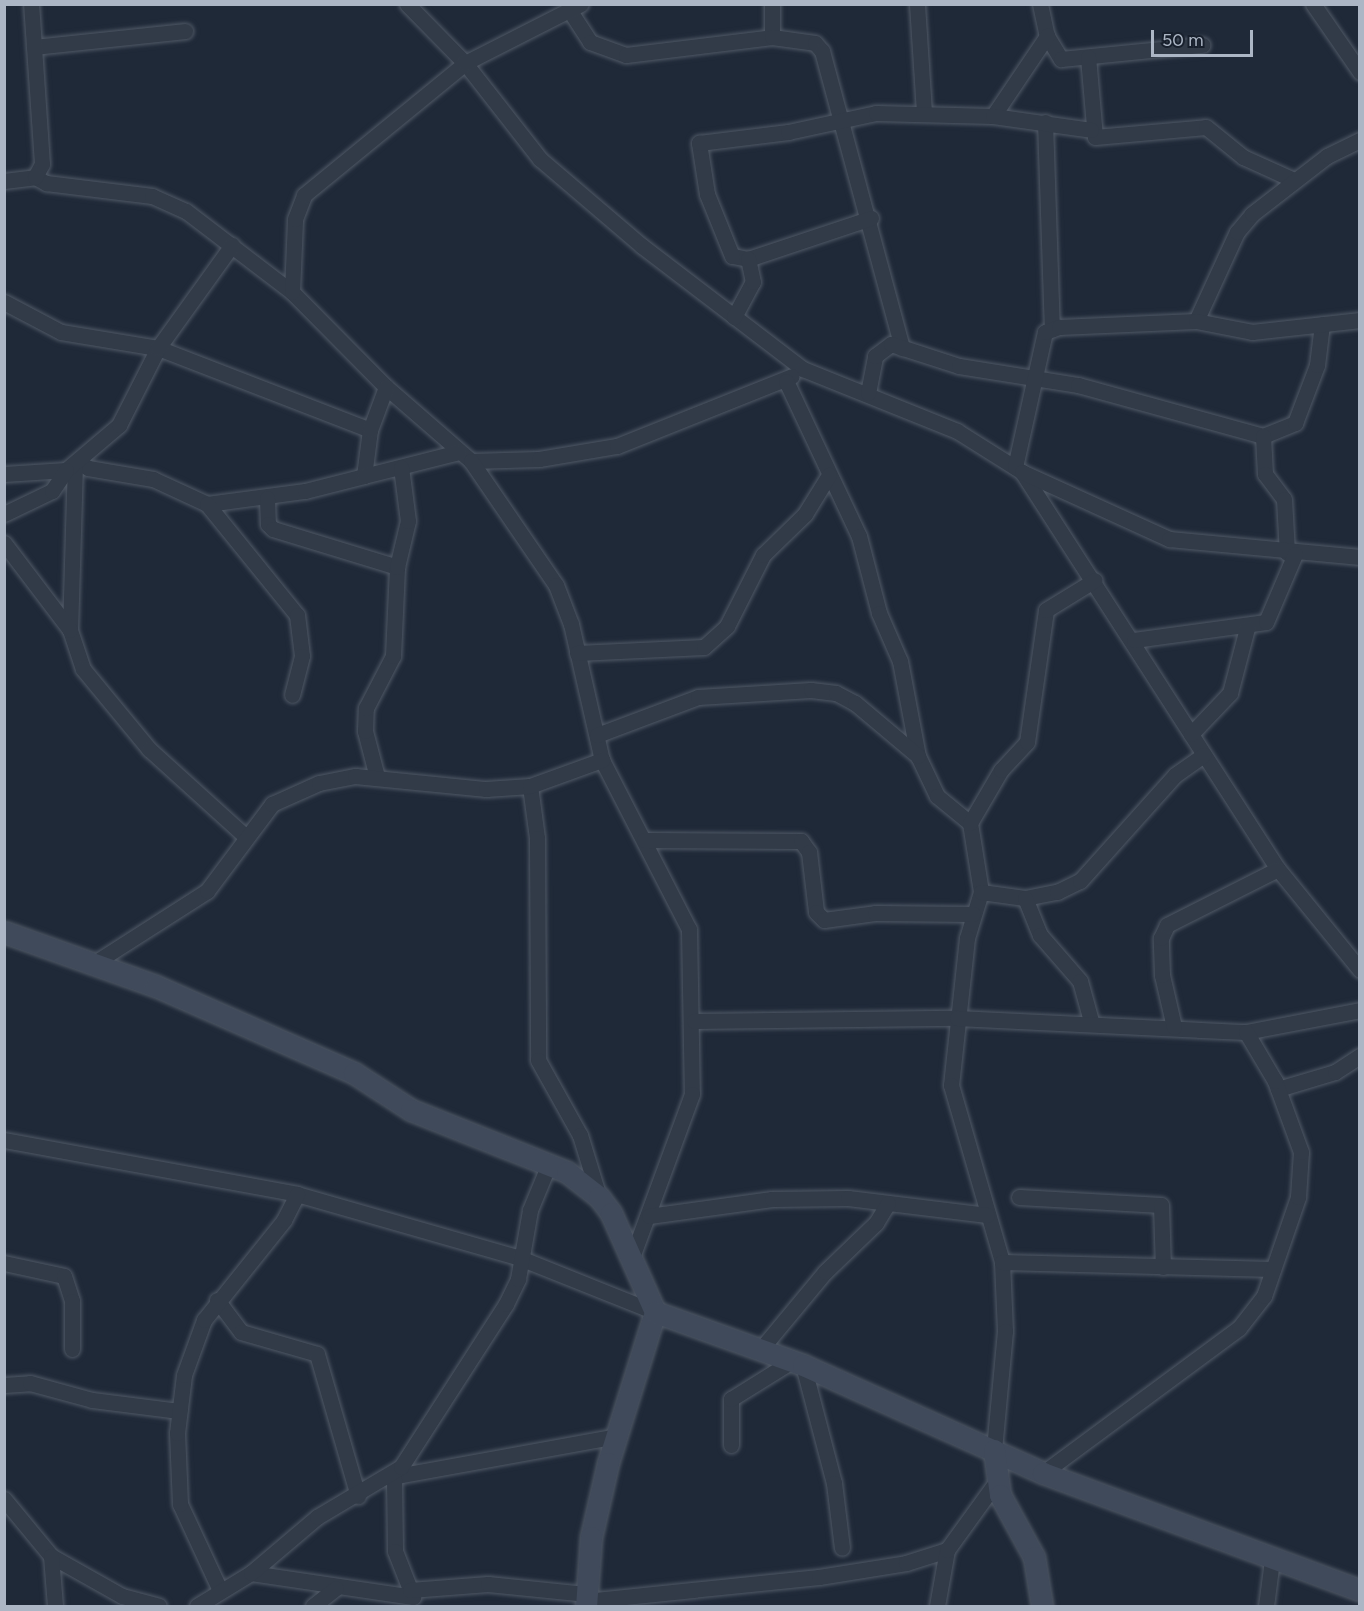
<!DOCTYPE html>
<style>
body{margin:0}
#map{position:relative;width:1364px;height:1611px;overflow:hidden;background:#1f2938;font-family:Figtree,sans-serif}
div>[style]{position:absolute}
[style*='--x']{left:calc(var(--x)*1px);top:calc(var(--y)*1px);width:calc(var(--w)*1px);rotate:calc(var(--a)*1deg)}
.roads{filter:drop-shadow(0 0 2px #505966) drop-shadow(0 0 2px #505966)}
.street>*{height:15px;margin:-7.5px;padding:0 7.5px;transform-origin:7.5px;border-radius:7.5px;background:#323b48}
.secondary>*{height:21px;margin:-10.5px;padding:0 10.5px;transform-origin:10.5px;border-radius:10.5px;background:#404a5b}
span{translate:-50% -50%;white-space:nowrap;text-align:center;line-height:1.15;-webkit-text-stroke:5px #18202d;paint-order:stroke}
.frame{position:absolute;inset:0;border:6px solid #acb6c5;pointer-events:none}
.scale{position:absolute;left:1151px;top:30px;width:102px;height:27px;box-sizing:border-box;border:3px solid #acb6c5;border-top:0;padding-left:8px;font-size:18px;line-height:21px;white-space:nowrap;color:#acb6c5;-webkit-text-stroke:4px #18202d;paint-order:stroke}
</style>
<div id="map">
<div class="roads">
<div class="street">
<i style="--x:407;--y:4;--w:83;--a:45.5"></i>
<i style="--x:465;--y:63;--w:122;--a:52"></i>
<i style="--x:540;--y:159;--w:134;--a:40.5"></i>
<i style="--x:642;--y:246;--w:203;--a:37.4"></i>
<i style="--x:803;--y:369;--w:166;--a:21.9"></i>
<i style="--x:957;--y:431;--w:77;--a:32.2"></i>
<i style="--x:1022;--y:472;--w:472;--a:57.2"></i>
<i style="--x:1278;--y:869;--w:130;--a:50.9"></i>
<i style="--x:917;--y:4;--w:107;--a:86.3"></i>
<i style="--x:1040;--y:4;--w:33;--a:78"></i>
<i style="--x:1047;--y:36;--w:27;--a:59"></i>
<i style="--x:1061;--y:59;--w:142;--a:-5.7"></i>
<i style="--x:1313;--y:4;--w:83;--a:55.3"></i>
<i style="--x:570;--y:11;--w:37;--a:57"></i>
<i style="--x:590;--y:42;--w:38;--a:20"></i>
<i style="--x:626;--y:55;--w:147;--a:-7"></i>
<i style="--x:772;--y:37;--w:33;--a:-90"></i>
<i style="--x:772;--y:37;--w:43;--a:7.9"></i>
<i style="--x:815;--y:43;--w:11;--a:49"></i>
<i style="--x:822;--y:51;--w:308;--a:74.9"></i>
<i style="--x:34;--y:47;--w:152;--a:-6"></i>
<i style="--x:1088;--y:57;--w:80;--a:85"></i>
<i style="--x:1095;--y:137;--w:111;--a:-5.1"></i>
<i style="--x:1206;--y:127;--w:48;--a:39"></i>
<i style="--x:1243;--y:157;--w:56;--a:24.3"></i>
<i style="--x:993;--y:116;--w:97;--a:-56"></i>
<i style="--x:1045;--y:122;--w:207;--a:88.1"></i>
<i style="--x:35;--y:177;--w:13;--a:29"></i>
<i style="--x:46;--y:183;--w:107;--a:7"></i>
<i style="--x:152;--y:196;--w:37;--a:24"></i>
<i style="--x:186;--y:211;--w:133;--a:37.4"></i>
<i style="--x:292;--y:292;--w:134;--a:45.3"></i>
<i style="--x:386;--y:387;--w:113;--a:41"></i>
<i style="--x:471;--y:461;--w:68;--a:-1.7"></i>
<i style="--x:539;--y:459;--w:79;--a:-9.5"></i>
<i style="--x:617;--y:446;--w:188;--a:-21.8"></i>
<i style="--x:4;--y:181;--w:31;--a:-7"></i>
<i style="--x:35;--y:177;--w:15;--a:-62"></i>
<i style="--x:42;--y:164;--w:160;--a:-93.9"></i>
<i style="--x:871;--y:218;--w:130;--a:161.6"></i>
<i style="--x:748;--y:259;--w:16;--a:-169"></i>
<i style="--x:732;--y:256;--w:67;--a:-112"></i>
<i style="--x:707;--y:194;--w:52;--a:-98.9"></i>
<i style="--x:699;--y:143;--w:90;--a:-7"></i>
<i style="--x:788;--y:132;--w:90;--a:-12.2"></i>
<i style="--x:876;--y:113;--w:117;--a:1.5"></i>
<i style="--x:993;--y:116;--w:99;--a:8.1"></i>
<i style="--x:292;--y:292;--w:73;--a:-87.6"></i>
<i style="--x:295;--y:219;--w:26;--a:-69"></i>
<i style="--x:304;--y:195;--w:208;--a:-39.3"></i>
<i style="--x:465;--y:63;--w:130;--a:-27"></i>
<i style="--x:4;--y:302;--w:64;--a:27.8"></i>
<i style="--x:61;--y:332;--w:98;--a:9.4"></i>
<i style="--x:158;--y:348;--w:227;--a:21.1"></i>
<i style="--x:734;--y:317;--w:40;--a:-62"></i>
<i style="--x:753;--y:282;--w:24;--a:-102"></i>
<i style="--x:1196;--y:321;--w:98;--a:-65.3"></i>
<i style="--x:1237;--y:232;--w:23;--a:-50"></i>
<i style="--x:1252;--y:214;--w:95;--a:-37.7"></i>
<i style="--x:1327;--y:156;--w:37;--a:-26"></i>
<i style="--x:786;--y:381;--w:171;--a:64.8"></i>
<i style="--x:859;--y:536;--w:80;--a:75.4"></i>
<i style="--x:879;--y:613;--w:52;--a:66.4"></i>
<i style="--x:900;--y:661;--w:97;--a:79.3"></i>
<i style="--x:918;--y:756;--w:44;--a:64.6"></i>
<i style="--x:937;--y:796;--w:43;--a:39.3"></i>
<i style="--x:970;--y:823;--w:70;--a:80.9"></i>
<i style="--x:981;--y:892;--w:48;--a:106.9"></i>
<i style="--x:967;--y:938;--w:148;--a:96.2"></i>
<i style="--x:951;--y:1085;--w:184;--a:73.9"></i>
<i style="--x:1002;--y:1262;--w:69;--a:87.5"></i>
<i style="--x:1005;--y:1331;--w:120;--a:95.3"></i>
<i style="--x:868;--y:393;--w:38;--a:-79"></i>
<i style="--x:875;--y:356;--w:20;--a:-37"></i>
<i style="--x:891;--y:344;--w:71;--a:17.9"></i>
<i style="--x:959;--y:366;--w:121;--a:9.1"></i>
<i style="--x:1078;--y:385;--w:192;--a:15.4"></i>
<i style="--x:1263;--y:436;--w:35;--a:-22"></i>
<i style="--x:1295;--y:423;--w:62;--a:-69.2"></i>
<i style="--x:1317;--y:365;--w:41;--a:-83"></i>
<i style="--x:1263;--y:436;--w:38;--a:87"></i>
<i style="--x:1265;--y:474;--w:31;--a:53"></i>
<i style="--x:1284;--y:499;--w:54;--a:86.8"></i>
<i style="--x:78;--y:461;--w:12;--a:35"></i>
<i style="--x:88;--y:468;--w:66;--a:9.6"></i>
<i style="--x:153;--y:479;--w:60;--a:24.8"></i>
<i style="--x:207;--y:504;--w:99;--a:-7.6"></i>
<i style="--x:305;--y:491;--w:61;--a:-14.3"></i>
<i style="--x:364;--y:476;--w:46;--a:-82.6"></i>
<i style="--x:370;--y:430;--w:46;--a:-69.6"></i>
<i style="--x:471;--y:461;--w:150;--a:55.6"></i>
<i style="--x:556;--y:585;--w:42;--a:69"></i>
<i style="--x:571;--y:624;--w:139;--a:77.2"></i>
<i style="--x:602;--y:760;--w:190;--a:62.8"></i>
<i style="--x:689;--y:929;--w:165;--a:89"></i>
<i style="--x:692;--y:1094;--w:174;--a:110.2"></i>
<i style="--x:75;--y:463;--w:167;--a:91.7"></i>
<i style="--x:70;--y:630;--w:41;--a:71.6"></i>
<i style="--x:83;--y:669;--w:104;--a:50.5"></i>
<i style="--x:149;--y:749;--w:128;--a:42.2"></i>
<i style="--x:1015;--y:467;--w:138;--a:-77.5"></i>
<i style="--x:1045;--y:332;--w:15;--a:-20"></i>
<i style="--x:1059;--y:327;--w:137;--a:-2.5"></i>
<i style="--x:1196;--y:321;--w:57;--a:11.1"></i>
<i style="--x:1252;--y:332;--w:109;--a:-6.3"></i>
<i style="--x:1022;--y:472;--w:162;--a:24.5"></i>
<i style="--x:1169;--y:539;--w:192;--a:5.4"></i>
<i style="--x:4;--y:474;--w:62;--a:-3.7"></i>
<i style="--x:66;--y:470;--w:70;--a:-40.3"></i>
<i style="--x:119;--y:425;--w:86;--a:-63.1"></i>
<i style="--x:158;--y:348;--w:127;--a:-54.3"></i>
<i style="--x:364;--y:476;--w:98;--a:-14.2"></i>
<i style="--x:267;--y:498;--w:26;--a:88"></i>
<i style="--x:268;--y:524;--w:7;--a:45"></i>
<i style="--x:273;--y:529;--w:130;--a:17"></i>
<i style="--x:207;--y:504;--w:143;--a:51"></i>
<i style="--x:297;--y:615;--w:41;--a:83"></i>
<i style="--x:302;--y:656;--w:40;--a:104.4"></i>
<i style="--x:4;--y:514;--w:53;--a:-25.6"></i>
<i style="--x:52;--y:491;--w:25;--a:-56"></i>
<i style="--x:4;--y:543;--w:109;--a:52.8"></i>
<i style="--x:1134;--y:640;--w:133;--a:-7.8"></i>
<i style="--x:1266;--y:622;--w:74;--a:-66.9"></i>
<i style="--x:577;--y:653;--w:127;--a:-2.7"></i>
<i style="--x:704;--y:647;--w:31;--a:-42"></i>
<i style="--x:727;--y:626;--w:80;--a:-63.1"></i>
<i style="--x:763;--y:555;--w:59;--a:-44.3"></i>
<i style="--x:805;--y:514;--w:46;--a:-58.4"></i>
<i style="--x:1191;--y:734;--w:57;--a:-46.4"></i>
<i style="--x:1230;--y:693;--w:67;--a:-75.3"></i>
<i style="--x:597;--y:735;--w:108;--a:-20.6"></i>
<i style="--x:698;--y:697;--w:113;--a:-3.5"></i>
<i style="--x:811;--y:690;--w:25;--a:7"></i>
<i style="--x:836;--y:693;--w:21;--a:28"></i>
<i style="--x:855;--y:703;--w:82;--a:40.1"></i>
<i style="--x:377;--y:777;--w:48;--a:-104.6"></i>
<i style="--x:365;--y:731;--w:23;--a:-88"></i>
<i style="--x:366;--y:708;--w:59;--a:-62.6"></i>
<i style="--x:393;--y:656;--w:89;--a:-87.4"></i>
<i style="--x:397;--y:567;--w:47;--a:-76.6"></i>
<i style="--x:408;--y:521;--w:54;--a:-97.4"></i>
<i style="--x:530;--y:786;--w:52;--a:82.3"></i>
<i style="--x:537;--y:838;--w:222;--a:89.7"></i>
<i style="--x:538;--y:1060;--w:86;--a:60.8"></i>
<i style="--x:580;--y:1135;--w:65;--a:73"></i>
<i style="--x:970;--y:823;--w:61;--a:-59.7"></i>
<i style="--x:1001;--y:770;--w:38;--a:-47"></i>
<i style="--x:1027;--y:742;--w:133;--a:-81.8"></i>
<i style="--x:1046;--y:610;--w:57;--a:-31.5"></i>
<i style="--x:644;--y:840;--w:157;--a:0.4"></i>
<i style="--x:801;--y:841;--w:14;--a:54"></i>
<i style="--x:809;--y:852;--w:60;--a:83.3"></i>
<i style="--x:816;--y:912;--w:11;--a:45"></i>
<i style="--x:824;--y:920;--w:51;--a:-7.8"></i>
<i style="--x:875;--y:913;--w:98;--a:0.6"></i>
<i style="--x:981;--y:892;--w:44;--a:7.8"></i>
<i style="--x:1025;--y:898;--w:33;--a:-11"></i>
<i style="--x:1057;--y:892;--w:25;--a:-26"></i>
<i style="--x:1080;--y:881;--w:142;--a:-48.1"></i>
<i style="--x:1175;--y:775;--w:35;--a:-35"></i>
<i style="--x:1025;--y:898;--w:40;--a:68"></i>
<i style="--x:1040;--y:935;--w:61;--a:49"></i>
<i style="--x:1080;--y:981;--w:41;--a:74.6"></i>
<i style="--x:96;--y:962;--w:132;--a:-32.6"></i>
<i style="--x:207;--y:891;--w:109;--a:-53.2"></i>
<i style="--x:272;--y:804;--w:51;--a:-24.1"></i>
<i style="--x:319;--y:783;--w:37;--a:-11"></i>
<i style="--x:355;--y:776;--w:132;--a:5.7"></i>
<i style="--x:486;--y:789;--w:44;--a:-3.9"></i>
<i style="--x:530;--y:786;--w:77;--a:-19.9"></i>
<i style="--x:694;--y:1021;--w:263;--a:-0.7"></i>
<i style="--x:957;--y:1018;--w:289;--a:2.8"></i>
<i style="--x:1246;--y:1032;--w:116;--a:-10.9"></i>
<i style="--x:1174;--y:1027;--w:53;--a:-103"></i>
<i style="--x:1162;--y:975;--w:37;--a:-92"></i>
<i style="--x:1161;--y:938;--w:14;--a:-65"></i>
<i style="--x:1167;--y:925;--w:124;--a:-26.8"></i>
<i style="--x:1278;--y:1089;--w:59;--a:-16.6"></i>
<i style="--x:1335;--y:1072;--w:30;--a:-33"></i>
<i style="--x:4;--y:1140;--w:298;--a:10.4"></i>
<i style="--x:297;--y:1194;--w:232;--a:16"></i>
<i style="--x:520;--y:1258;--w:145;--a:21.8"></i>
<i style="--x:1019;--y:1197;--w:142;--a:3.2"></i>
<i style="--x:1161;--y:1205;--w:62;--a:88.2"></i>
<i style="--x:649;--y:1216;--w:124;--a:-7.9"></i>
<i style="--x:772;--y:1199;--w:76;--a:-0.8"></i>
<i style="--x:848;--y:1198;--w:140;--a:7"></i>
<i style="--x:1002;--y:1262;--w:271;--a:1.5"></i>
<i style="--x:4;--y:1263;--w:61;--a:12.2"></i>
<i style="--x:64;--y:1276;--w:26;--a:72"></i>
<i style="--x:72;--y:1301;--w:48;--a:90"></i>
<i style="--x:217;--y:1300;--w:40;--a:53"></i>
<i style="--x:241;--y:1332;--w:79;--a:16.1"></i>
<i style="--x:317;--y:1354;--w:148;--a:73.9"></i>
<i style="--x:761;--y:1349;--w:100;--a:-50.3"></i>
<i style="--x:825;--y:1272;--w:71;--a:-43.9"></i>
<i style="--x:876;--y:1223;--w:23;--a:-59"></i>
<i style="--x:803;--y:1365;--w:122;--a:75.3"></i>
<i style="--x:834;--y:1483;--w:65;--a:83"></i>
<i style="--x:4;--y:1385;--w:26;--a:-4"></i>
<i style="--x:30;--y:1383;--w:64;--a:15.3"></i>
<i style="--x:92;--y:1400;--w:88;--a:7.2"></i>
<i style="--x:731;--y:1445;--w:46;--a:-90"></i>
<i style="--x:731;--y:1399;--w:72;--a:-31.9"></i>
<i style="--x:1043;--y:1473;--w:244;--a:-36.5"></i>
<i style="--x:1239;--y:1328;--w:41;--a:-52"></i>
<i style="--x:1264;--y:1296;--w:105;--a:-71"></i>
<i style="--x:1298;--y:1197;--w:45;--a:-86.2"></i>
<i style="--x:1301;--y:1152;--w:76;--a:-110.1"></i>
<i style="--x:1275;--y:1081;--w:57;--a:-120.6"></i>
<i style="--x:391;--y:1477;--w:230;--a:-10.3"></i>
<i style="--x:394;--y:1478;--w:73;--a:89.2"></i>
<i style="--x:395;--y:1551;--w:49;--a:68.6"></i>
<i style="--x:4;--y:1499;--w:74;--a:50.5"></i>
<i style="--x:51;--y:1556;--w:81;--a:29.4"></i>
<i style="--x:122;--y:1596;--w:38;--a:15"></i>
<i style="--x:51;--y:1556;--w:50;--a:85.4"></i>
<i style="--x:251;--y:1573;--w:164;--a:8.4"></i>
<i style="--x:219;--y:1588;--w:93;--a:-114.9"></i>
<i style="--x:180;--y:1504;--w:71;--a:-92.4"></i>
<i style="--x:177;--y:1433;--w:58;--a:-83.1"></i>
<i style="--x:184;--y:1375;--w:59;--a:-70"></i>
<i style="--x:204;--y:1320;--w:128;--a:-51.3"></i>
<i style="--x:284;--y:1220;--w:29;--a:-63"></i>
<i style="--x:410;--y:1590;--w:78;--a:-4.4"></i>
<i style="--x:488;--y:1584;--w:100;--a:5.8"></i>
<i style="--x:586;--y:1601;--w:234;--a:-5.9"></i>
<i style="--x:819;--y:1577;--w:88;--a:-9.1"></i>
<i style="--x:906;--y:1563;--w:43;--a:-17.6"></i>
<i style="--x:197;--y:1606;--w:63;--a:-31.4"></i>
<i style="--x:251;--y:1573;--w:87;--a:-40.3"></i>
<i style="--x:317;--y:1517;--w:98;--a:-30.8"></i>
<i style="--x:401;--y:1467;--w:194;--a:-57.2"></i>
<i style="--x:506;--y:1304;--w:28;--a:-64"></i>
<i style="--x:518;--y:1279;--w:70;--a:-80.1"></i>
<i style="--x:530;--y:1210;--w:50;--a:-67.6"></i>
<i style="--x:313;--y:1606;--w:29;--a:-38"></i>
<i style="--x:937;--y:1606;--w:57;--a:-79.9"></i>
<i style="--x:947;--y:1550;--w:85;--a:-54.1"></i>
<i style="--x:1266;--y:1606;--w:46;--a:-82.6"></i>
</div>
<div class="secondary">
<i style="--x:4;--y:932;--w:161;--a:19.6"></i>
<i style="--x:156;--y:986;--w:216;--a:23.7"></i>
<i style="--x:354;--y:1073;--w:68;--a:33"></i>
<i style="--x:411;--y:1110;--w:168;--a:21.7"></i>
<i style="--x:567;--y:1172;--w:41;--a:38"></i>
<i style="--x:599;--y:1197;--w:20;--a:53"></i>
<i style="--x:611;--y:1213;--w:108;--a:66"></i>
<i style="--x:655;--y:1312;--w:158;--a:107.3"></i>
<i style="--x:608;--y:1463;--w:76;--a:102.9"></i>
<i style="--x:591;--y:1537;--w:69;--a:94.1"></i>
<i style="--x:655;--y:1312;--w:157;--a:19.7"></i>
<i style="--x:803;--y:1365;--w:263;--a:24.2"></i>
<i style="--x:1043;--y:1473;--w:338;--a:20.3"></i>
<i style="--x:994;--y:1450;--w:45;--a:82.4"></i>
<i style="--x:1000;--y:1495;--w:71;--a:61.3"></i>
<i style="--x:1034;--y:1557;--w:50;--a:80.7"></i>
</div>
</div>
<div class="frame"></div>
<div class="scale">50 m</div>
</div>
